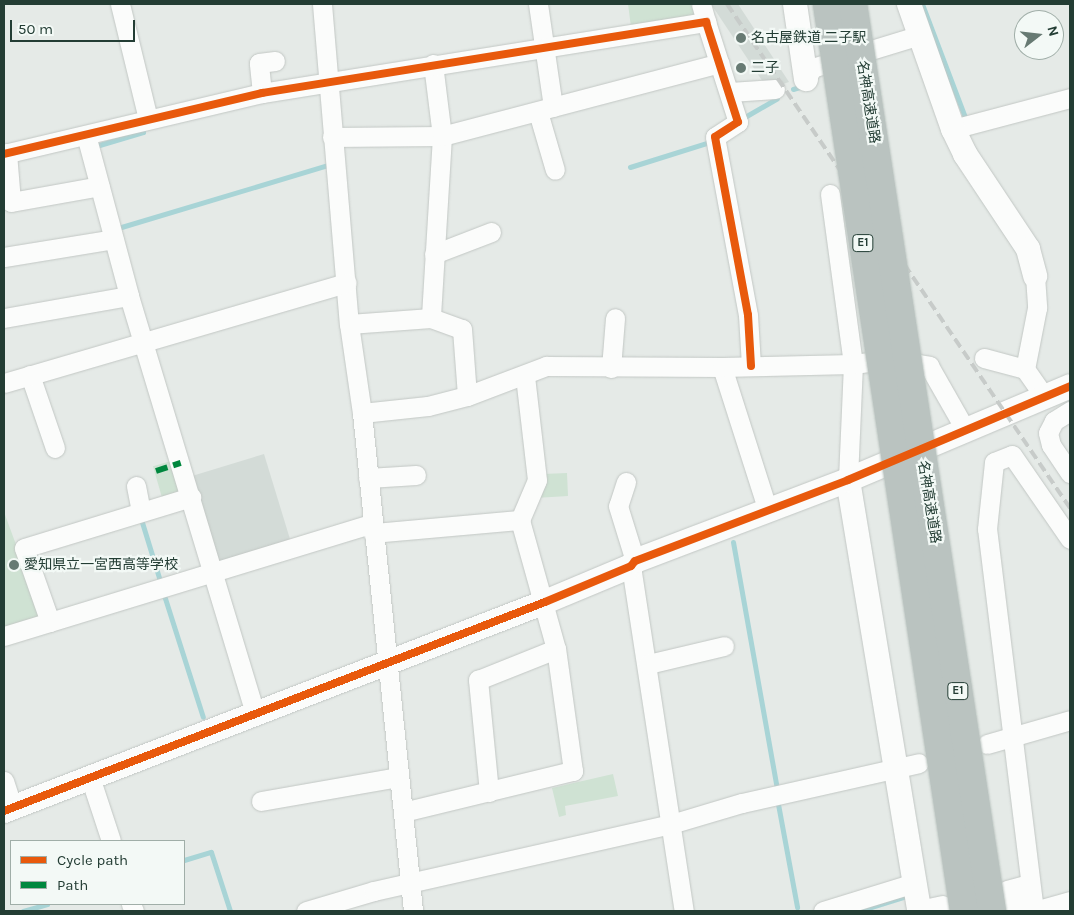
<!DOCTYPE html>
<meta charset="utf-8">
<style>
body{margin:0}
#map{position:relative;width:1074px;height:915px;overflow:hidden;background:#e5eae7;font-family:Karla,"Noto Sans JP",sans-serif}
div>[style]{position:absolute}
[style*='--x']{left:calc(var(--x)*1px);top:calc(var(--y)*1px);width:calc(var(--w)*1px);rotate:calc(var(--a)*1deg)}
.built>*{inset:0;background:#d3dbd7;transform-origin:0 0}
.green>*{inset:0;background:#cfe2d3;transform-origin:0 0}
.stream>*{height:5px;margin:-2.5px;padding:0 2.5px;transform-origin:2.5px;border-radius:2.5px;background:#a8d4d6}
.roads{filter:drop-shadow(0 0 1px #c2c7c4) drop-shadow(0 0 1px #c2c7c4)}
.minor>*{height:19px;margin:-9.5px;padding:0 9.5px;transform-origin:9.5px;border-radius:9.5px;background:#fbfcfb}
.tertiary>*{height:24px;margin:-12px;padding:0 12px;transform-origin:12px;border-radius:12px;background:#fbfcfb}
.rail>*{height:4px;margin-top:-2px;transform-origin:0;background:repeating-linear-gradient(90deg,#c7cbc9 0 10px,transparent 0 15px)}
.bridges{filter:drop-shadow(0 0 1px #bdc6c2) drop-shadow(0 0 1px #bdc6c2)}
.motorway-bridge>*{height:28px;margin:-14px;padding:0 14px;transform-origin:14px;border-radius:14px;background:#bac3c0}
.quiet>*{height:6px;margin-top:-3px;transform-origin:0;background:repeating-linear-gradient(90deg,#00873e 0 12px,transparent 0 18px)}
.cycleway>*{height:8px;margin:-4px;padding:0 4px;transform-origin:4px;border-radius:4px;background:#e8590c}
.dots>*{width:14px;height:14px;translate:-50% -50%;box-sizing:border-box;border:2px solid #f3f9f6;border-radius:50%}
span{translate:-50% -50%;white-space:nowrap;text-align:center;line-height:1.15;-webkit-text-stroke:4.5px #f3f9f6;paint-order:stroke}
.shield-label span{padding:1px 4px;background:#f3f9f6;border:1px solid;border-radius:4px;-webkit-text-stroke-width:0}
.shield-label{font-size:12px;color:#233d34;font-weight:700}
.poi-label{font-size:14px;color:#233d34}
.left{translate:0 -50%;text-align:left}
.street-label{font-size:14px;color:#233d34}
.frame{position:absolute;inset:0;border:5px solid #233d34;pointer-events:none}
.legend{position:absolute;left:10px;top:840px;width:175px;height:65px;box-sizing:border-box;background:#f3f9f6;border:1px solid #a0aea8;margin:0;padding:6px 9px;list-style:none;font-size:15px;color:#233d34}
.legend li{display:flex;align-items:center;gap:10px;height:25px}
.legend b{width:25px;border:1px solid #a0aea8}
.north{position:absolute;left:1014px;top:10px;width:50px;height:50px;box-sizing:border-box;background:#f3f9f6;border:1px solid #a0aea8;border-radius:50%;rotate:74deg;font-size:14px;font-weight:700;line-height:20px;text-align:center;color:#233d34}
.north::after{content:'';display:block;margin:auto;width:18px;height:22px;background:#677a73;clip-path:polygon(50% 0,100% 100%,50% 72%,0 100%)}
.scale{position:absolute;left:10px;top:20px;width:125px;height:22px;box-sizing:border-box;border:2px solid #233d34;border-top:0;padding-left:6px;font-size:15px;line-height:18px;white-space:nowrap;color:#233d34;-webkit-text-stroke:4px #f3f9f6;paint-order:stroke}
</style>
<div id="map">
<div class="built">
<i style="clip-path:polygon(711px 4px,738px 4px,789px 82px,774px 87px,765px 85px)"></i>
<i style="left:264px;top:454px;width:94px;height:77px;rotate:73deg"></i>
</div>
<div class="green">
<i style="clip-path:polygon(628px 4px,691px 4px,696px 17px,631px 27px)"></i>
<i style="left:178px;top:459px;width:37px;height:26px;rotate:74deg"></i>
<i style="clip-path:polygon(567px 473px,568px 496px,535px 498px,543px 474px)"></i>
<i style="clip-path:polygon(4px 512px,43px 618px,4px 630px)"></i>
<i style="clip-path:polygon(613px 774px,618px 796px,565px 806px,566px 815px,559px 817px,552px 788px)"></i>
</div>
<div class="stream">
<i style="--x:922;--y:4;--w:121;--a:69.2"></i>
<i style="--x:793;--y:89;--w:10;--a:-17"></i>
<i style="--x:743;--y:118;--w:39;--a:-30"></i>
<i style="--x:96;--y:146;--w:49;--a:-16.6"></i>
<i style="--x:143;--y:132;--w:4;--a:-104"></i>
<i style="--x:630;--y:167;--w:84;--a:-17.4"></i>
<i style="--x:117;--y:224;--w:4;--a:76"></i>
<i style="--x:118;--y:228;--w:216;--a:-16.7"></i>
<i style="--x:137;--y:520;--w:4;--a:-14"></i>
<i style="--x:141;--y:519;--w:68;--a:72.9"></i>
<i style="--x:733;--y:542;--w:252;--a:79.9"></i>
<i style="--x:163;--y:592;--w:131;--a:72.3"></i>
<i style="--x:778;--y:804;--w:105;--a:79.5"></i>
<i style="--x:184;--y:860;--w:28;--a:-17"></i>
<i style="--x:211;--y:852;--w:62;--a:72.1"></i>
<i style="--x:23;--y:911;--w:25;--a:-16"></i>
<i style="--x:858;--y:911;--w:47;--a:-17.3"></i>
</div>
<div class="roads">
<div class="minor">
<i style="--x:120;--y:4;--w:118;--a:76.3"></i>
<i style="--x:322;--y:4;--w:321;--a:85.2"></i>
<i style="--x:349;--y:324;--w:90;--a:81.7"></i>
<i style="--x:362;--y:413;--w:501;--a:84.15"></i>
<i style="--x:538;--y:4;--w:104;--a:81.7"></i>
<i style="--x:701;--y:4;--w:19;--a:74"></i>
<i style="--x:433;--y:64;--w:73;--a:82.9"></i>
<i style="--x:442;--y:136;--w:182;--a:93.5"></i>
<i style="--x:431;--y:318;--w:33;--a:20"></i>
<i style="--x:462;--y:329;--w:67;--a:85.7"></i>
<i style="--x:806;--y:79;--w:13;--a:-61"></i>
<i style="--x:812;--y:68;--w:113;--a:-17"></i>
<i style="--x:730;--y:92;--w:45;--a:-3.8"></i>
<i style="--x:262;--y:93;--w:30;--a:-96"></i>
<i style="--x:259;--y:63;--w:16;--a:-7"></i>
<i style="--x:538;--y:112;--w:60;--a:73.7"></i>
<i style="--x:953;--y:129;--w:121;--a:-14.8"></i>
<i style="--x:86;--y:135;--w:167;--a:75"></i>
<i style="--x:129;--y:296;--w:437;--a:73.2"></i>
<i style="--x:332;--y:137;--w:110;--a:-0.5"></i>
<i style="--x:442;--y:136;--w:287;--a:-14.7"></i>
<i style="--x:7;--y:153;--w:49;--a:85.3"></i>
<i style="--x:11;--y:202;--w:90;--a:-10.2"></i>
<i style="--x:4;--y:154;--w:265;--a:-13.3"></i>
<i style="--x:262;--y:93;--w:450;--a:-9.1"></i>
<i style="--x:706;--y:22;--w:105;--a:72.3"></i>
<i style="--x:738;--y:122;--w:27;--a:147"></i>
<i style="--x:715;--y:137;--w:181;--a:79.5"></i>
<i style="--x:748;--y:315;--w:51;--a:86.6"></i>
<i style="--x:830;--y:194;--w:172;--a:82.3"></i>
<i style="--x:853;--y:364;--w:116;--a:92.5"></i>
<i style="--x:434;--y:254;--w:61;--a:-21.1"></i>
<i style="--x:4;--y:257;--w:111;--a:-9.3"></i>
<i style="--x:1035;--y:276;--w:32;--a:86"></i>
<i style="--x:1037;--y:308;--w:62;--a:101.1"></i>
<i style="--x:1025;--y:369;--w:32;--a:55"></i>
<i style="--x:4;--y:318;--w:127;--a:-10"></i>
<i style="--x:349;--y:324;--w:82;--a:-4.2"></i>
<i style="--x:984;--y:358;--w:42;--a:15"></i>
<i style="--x:722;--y:367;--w:151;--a:72.3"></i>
<i style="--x:611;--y:368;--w:50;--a:-85.4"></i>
<i style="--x:30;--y:375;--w:77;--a:71.1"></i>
<i style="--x:4;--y:383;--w:357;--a:-16.3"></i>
<i style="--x:1070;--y:411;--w:19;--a:148"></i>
<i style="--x:1054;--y:421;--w:13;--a:117"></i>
<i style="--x:1048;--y:433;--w:12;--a:76"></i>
<i style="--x:1051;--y:445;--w:34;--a:56"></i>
<i style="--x:362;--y:413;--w:66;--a:-6.1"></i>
<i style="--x:428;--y:406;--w:40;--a:-14.4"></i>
<i style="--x:467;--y:396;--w:85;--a:-20.8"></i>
<i style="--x:546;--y:366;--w:176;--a:0.3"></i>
<i style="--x:722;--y:367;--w:131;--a:-1.3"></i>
<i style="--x:853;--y:364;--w:38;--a:-7"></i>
<i style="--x:891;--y:359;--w:39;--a:10"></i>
<i style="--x:929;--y:366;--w:73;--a:60.3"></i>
<i style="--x:368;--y:478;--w:48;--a:-3.6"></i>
<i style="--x:626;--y:482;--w:25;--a:108"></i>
<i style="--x:618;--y:506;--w:58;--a:72.8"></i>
<i style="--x:136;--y:486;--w:25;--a:79"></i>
<i style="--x:373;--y:533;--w:148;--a:-5.1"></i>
<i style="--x:631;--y:566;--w:349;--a:81.3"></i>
<i style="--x:50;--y:622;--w:78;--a:-109.4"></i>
<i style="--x:24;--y:548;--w:175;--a:-17"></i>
<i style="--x:4;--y:636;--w:384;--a:-17"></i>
<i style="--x:648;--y:664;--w:78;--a:-13.3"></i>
<i style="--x:987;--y:744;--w:86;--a:-16.1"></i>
<i style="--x:90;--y:777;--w:67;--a:71.8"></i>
<i style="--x:4;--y:781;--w:28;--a:72"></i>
<i style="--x:489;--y:792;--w:113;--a:-95.6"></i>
<i style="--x:478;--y:680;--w:84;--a:-21.7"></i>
<i style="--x:261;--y:801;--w:140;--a:-9.9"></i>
<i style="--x:403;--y:812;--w:175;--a:-13.6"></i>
<i style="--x:573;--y:771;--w:123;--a:-97.9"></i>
<i style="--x:556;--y:649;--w:134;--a:-105.6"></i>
<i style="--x:520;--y:520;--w:43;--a:-67"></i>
<i style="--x:537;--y:480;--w:104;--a:-96.6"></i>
<i style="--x:1007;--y:890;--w:24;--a:-15"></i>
<i style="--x:131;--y:904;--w:8;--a:67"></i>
<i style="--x:1010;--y:904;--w:23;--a:-15"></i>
<i style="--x:919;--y:910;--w:24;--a:-12"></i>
<i style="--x:306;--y:911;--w:71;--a:-16.4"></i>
<i style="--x:374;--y:891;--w:304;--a:-12.7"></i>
<i style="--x:671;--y:824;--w:74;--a:-16.5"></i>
<i style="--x:742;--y:803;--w:181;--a:-12.7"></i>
<i style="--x:823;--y:911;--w:95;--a:-17.1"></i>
<i style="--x:1034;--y:911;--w:385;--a:-97"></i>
<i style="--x:987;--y:529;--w:67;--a:-84"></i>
<i style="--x:994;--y:462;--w:19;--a:-21"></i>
<i style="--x:1012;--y:455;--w:102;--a:55.4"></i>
<i style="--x:1035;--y:911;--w:36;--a:-16"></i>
</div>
<div class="tertiary">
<i style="--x:795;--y:4;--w:76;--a:81.7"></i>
<i style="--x:909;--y:4;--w:133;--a:70.6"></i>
<i style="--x:953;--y:129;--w:28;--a:64"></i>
<i style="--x:965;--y:154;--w:114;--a:56.4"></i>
<i style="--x:1028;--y:249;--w:28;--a:75"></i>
<i style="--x:848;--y:480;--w:437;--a:80.6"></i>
<i style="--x:4;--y:811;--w:580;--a:-21.12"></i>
<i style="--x:545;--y:602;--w:93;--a:-22.7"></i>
<i style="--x:631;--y:566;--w:6;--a:-51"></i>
<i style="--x:635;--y:561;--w:228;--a:-20.8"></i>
<i style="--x:848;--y:480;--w:241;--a:-22.9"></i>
</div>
</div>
<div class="rail">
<i style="--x:727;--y:4;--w:610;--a:55.76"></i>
</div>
<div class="bridges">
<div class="motorway-bridge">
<i style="--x:827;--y:4;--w:917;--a:81.41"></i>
<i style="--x:853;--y:4;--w:918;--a:81.29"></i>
</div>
</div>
<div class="quiet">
<i style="--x:156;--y:471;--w:26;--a:-18"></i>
</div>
<div class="cycleway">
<i style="--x:4;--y:154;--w:265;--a:-13.3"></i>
<i style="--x:262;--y:93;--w:450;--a:-9.1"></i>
<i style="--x:706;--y:22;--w:105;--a:72.3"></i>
<i style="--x:738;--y:122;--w:27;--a:147"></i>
<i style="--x:715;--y:137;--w:181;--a:79.5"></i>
<i style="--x:748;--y:315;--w:51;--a:86.6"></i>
<i style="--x:4;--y:811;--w:580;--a:-21.12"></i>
<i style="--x:545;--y:602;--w:93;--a:-22.7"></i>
<i style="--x:631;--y:566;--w:6;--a:-51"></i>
<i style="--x:635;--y:561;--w:228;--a:-20.8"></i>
<i style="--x:848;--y:480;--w:241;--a:-22.9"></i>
</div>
<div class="dots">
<i style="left:741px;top:38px;background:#677a73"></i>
<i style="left:741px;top:68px;background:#677a73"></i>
<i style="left:14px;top:565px;background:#677a73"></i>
</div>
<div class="shield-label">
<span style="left:863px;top:243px">E1</span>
<span style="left:958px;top:691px">E1</span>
</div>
<div class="poi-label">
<span class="left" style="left:751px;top:38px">名古屋鉄道 二子駅</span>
<span class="left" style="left:751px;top:68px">二子</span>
<span class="left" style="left:24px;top:565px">愛知県立一宮西高等学校</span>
</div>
<div class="street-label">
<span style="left:868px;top:102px;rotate:81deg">名神高速道路</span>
<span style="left:929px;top:502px;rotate:81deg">名神高速道路</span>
</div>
<div class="frame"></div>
<ul class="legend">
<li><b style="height:6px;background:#e8590c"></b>Cycle path</li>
<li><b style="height:6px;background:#00873e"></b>Path</li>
</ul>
<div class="north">N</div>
<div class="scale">50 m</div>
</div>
